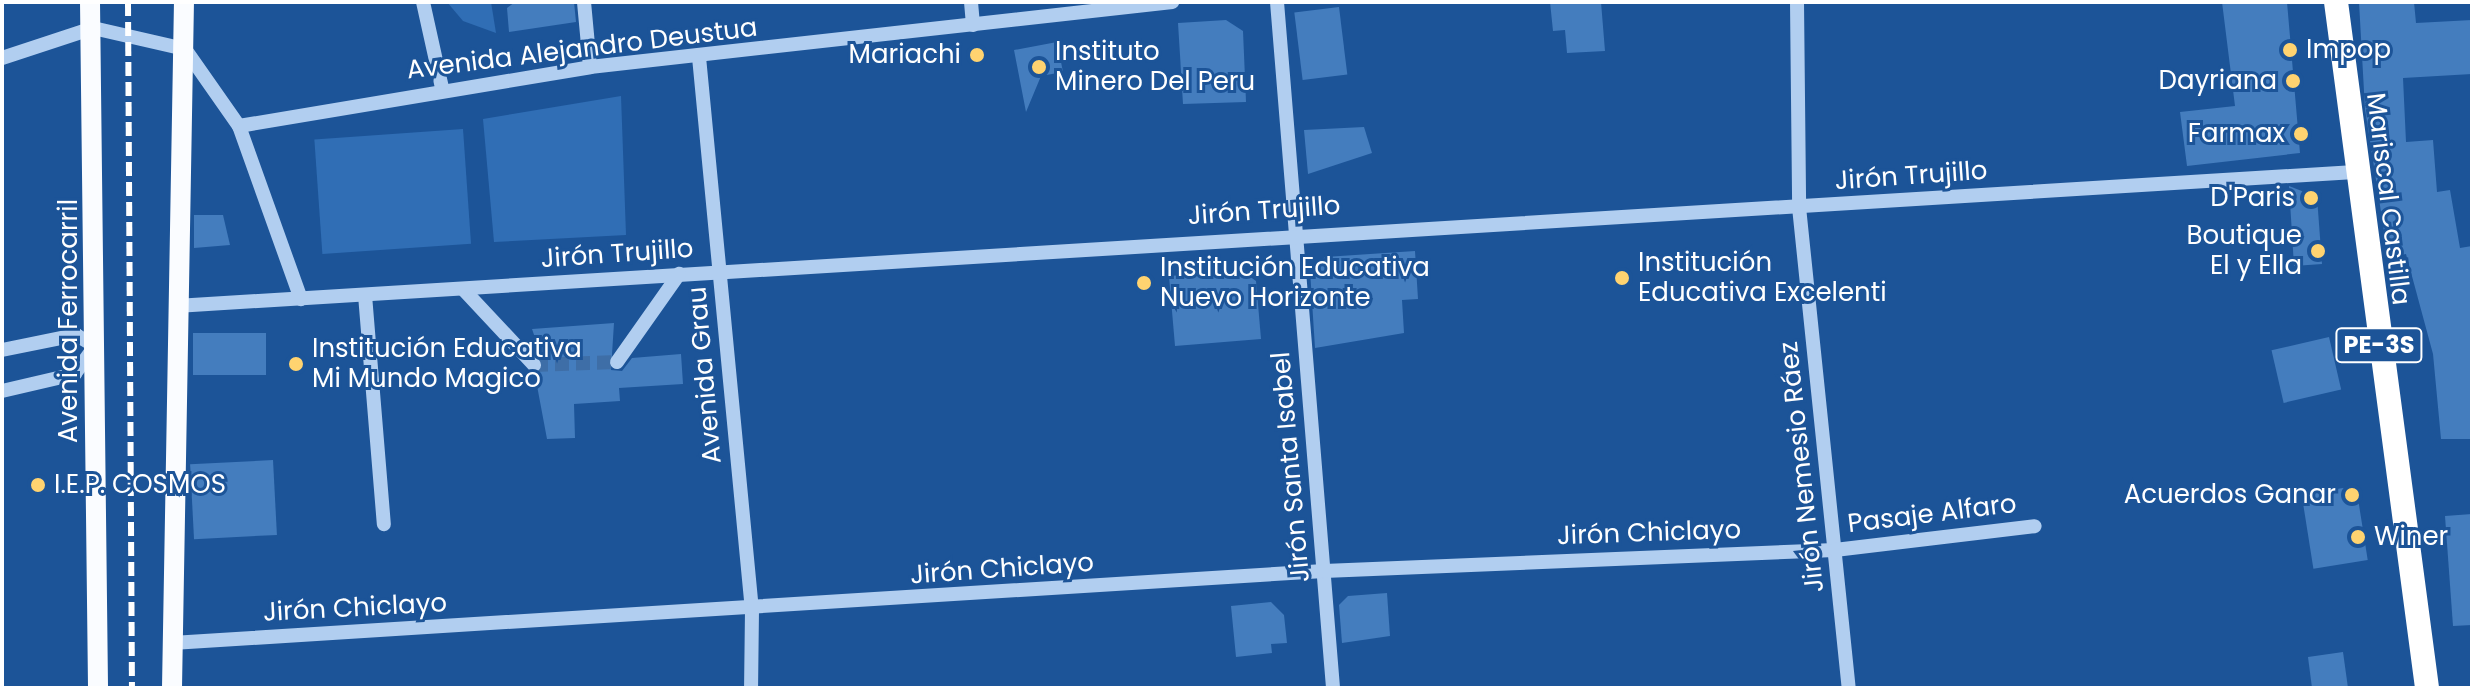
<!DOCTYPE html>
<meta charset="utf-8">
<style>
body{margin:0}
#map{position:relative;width:2474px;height:690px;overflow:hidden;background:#1c5498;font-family:Poppins,sans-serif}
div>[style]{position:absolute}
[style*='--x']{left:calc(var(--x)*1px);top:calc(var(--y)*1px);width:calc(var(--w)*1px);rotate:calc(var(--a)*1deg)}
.green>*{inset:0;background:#306eb5;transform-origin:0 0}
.building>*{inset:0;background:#447dbe;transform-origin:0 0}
.minor-tunnel>*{height:14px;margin-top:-7px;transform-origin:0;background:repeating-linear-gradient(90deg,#3e6ea7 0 14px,transparent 0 21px)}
.minor>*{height:14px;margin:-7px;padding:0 7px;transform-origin:7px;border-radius:7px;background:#b1cef0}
.major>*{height:20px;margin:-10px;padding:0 10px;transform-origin:10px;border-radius:10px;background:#fafcff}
.highway>*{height:24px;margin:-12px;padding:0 12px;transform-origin:12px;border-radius:12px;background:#fff}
.rail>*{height:6px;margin-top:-3px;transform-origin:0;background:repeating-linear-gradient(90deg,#fff 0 14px,transparent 0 20px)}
.dots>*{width:22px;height:22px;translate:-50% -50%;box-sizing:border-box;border:4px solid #1c5498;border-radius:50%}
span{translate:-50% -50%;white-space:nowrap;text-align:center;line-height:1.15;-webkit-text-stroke:6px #1c5498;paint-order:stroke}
.shield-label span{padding:2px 6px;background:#1c5498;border:2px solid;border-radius:6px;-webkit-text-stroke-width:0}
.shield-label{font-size:24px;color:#fff;font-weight:700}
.street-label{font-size:26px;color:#fff}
.poi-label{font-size:26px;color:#fff}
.left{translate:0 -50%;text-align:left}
.right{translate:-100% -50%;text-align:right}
.frame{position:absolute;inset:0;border:4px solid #fff;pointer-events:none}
</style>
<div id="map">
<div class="green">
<i style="clip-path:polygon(447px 2px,491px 2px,496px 33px,463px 21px)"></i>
<i style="clip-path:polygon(621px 96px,626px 235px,494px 242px,483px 119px)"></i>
<i style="left:463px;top:129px;width:115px;height:149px;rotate:86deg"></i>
</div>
<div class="building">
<i style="clip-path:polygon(515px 2px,574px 2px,576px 22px,509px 32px,507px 8px)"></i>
<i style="clip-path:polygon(1550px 2px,1601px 2px,1605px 51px,1567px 53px,1565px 30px,1553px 31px)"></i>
<i style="clip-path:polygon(2222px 2px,2287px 2px,2300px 153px,2187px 166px,2180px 112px,2235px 106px)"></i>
<i style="clip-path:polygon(2359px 2px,2414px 2px,2416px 23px,2472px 20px,2472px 74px,2403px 78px,2406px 142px,2433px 140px,2437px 192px,2450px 190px,2460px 248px,2472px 246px,2472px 439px,2441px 439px,2433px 354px,2406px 254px,2388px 257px,2365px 109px)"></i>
<i style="left:1339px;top:7px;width:68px;height:45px;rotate:83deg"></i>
<i style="clip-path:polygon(1226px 20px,1243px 31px,1246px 102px,1183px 104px,1178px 23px)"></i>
<i style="clip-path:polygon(1057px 42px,1063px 72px,1041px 76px,1026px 112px,1014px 50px)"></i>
<i style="clip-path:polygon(1364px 127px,1372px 153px,1308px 174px,1304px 130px)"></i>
<i style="clip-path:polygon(2289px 186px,2317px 197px,2322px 264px,2294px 266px)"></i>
<i style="clip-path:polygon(194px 215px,223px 215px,230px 245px,194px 248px)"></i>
<i style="clip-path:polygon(1415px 251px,1418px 299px,1402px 300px,1404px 333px,1315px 348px,1310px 270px,1325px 257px)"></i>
<i style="clip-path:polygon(1242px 271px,1256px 281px,1261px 339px,1175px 346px,1169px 276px)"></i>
<i style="clip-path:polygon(614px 323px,611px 370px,622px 371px,632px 358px,681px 354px,683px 384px,619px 388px,620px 401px,574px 404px,575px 438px,547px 439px,535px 375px,544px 364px,532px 329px)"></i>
<i style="left:193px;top:333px;width:73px;height:42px"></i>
<i style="left:2329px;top:337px;width:54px;height:59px;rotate:77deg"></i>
<i style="left:273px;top:460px;width:75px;height:83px;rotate:87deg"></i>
<i style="left:2356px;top:486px;width:75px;height:55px;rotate:81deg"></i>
<i style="clip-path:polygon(2472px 514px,2472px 625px,2453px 626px,2445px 516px)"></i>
<i style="clip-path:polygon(1387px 593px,1390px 636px,1342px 643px,1339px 605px,1348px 596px)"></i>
<i style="clip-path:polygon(1271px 602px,1284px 615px,1287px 643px,1271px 644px,1272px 653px,1236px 657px,1231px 606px)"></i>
<i style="clip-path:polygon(2343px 652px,2348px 688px,2312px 688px,2308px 657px)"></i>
</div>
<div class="minor-tunnel">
<i style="--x:534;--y:365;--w:83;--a:-2.1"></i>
</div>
<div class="minor">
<i style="--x:423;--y:2;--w:88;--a:77.5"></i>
<i style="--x:584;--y:2;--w:65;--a:84.7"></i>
<i style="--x:971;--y:2;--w:23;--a:85"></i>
<i style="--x:1277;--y:2;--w:688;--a:85.33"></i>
<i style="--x:1797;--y:2;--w:205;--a:89.4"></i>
<i style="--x:1799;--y:207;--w:484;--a:84.1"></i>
<i style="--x:699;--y:57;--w:556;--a:84.53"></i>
<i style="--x:752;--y:610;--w:78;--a:90.7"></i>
<i style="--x:2;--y:58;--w:96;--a:-18.2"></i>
<i style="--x:93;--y:28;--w:94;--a:12.9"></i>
<i style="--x:185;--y:49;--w:94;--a:55"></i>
<i style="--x:239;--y:126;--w:184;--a:70.3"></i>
<i style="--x:239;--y:126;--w:356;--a:-9.5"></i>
<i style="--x:590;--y:67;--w:586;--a:-6.37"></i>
<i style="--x:463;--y:289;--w:104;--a:46.9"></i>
<i style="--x:365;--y:295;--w:230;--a:85.3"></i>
<i style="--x:176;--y:306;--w:2183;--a:-3.52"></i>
<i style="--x:2;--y:350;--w:76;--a:-11.5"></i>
<i style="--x:76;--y:335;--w:22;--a:30"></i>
<i style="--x:95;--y:346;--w:34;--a:126"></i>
<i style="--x:75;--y:374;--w:75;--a:166.9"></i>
<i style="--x:617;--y:362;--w:108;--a:-54.8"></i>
<i style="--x:172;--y:643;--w:1154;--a:-3.58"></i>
<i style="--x:1324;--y:571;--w:511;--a:-2.35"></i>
<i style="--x:1835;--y:550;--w:201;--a:-6.8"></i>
</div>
<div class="major">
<i style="--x:90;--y:2;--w:686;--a:89.33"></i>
<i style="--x:172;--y:688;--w:686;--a:-89"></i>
</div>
<div class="highway">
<i style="--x:2336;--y:2;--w:692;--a:82.44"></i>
</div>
<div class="rail">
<i style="--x:128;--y:2;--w:686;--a:89.67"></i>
</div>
<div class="dots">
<i style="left:2290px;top:50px;background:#ffd370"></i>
<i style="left:977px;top:55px;background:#ffd370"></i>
<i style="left:1039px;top:67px;background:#ffd370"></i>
<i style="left:2293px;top:81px;background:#ffd370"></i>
<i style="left:2301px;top:134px;background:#ffd370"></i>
<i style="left:2311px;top:198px;background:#ffd370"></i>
<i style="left:2318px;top:251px;background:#ffd370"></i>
<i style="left:1622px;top:278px;background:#ffd370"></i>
<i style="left:1144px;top:283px;background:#ffd370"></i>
<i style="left:296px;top:364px;background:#ffd370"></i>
<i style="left:38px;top:485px;background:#ffd370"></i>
<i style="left:2352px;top:495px;background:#ffd370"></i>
<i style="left:2358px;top:537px;background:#ffd370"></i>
</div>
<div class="shield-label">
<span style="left:2379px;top:345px">PE-3S</span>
</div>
<div class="street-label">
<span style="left:582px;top:49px;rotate:-7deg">Avenida Alejandro Deustua</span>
<span style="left:1911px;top:176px;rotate:-4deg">Jirón Trujillo</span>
<span style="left:2388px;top:199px;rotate:83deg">Mariscal Castilla</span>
<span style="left:1264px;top:211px;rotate:-4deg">Jirón Trujillo</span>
<span style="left:617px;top:254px;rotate:-4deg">Jirón Trujillo</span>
<span style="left:69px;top:321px;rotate:-90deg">Avenida Ferrocarril</span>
<span style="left:705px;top:375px;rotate:-95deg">Avenida Grau</span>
<span style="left:1291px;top:467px;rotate:-95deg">Jirón Santa Isabel</span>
<span style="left:1802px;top:467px;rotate:-96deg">Jirón Nemesio Ráez</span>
<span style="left:1932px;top:514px;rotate:-7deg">Pasaje Alfaro</span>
<span style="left:1649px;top:533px;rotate:-2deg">Jirón Chiclayo</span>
<span style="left:1002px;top:569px;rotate:-4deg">Jirón Chiclayo</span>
<span style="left:355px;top:608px;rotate:-3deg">Jirón Chiclayo</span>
</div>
<div class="poi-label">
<span class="left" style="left:2306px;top:50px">Impop</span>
<span class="left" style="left:1055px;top:67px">Instituto<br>Minero Del Peru</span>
<span class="right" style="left:961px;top:55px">Mariachi</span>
<span class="right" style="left:2277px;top:81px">Dayriana</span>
<span class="right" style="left:2285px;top:134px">Farmax</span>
<span class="right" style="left:2295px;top:198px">D'Paris</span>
<span class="right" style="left:2302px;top:251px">Boutique<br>El y Ella</span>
<span class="left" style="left:1638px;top:278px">Institución<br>Educativa Excelenti</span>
<span class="left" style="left:1160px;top:283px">Institución Educativa<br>Nuevo Horizonte</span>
<span class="left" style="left:312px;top:364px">Institución Educativa<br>Mi Mundo Magico</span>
<span class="left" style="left:54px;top:485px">I.E.P. COSMOS</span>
<span class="right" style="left:2336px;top:495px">Acuerdos Ganar</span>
<span class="left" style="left:2374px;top:537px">Winer</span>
</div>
<div class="frame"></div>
</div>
